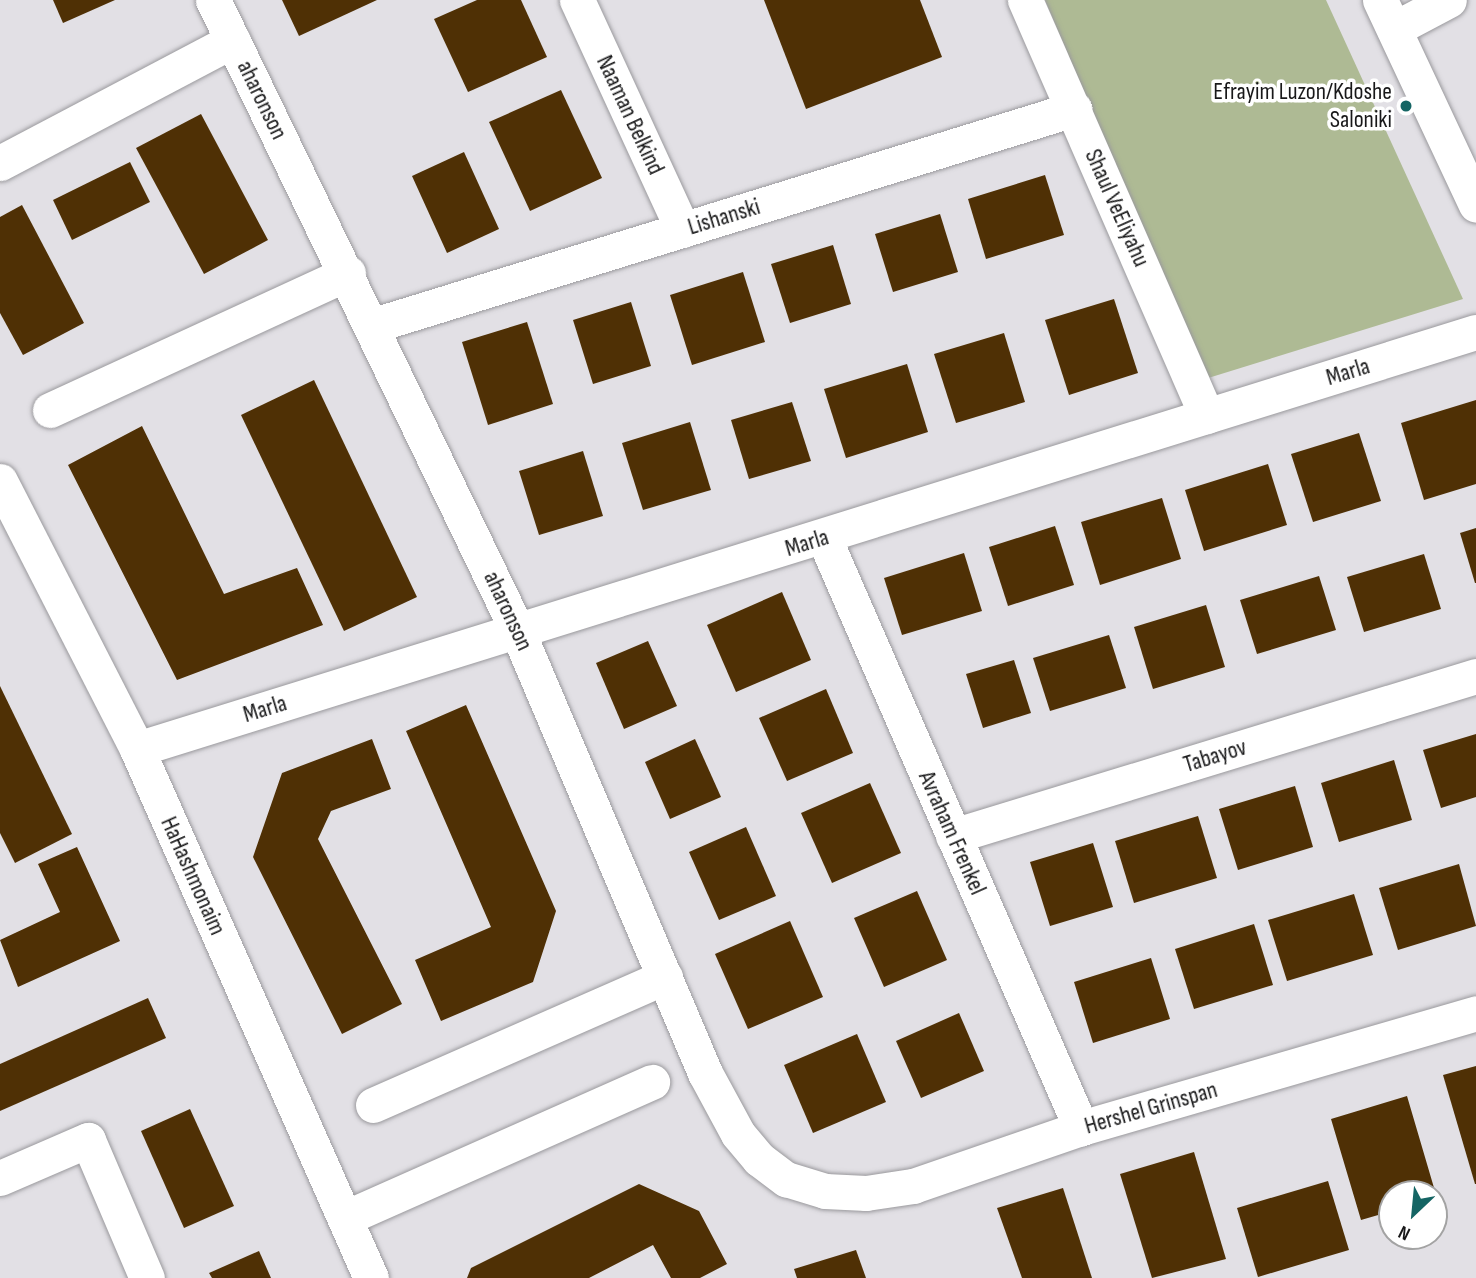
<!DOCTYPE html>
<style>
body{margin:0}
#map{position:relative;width:1476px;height:1278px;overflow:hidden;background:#e2e0e5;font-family:"Sofia Sans Condensed",sans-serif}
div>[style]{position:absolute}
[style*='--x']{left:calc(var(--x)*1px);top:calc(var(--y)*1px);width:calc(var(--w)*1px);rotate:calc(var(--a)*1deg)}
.green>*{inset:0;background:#aeba94}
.building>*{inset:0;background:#4f3005}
.roads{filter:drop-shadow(0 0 2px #9a999d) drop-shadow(0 0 2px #9a999d)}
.minor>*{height:35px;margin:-17.5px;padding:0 17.5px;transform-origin:17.5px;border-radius:17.5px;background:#fff}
.dots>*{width:19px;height:19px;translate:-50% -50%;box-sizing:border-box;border:4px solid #fff;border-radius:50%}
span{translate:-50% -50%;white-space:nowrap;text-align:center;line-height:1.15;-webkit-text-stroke:7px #fff;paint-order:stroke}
.poi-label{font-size:24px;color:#181819}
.right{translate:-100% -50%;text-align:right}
.street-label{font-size:24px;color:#181819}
.north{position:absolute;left:1378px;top:1180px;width:70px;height:70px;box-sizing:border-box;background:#fff;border:2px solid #a3a3a3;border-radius:50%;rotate:206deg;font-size:19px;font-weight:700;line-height:28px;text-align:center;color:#181819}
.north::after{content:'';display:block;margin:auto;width:24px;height:32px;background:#156564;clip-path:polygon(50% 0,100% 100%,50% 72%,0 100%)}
</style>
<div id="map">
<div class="green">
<div style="clip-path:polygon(1045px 0,1326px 0,1463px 299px,1205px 379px)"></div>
</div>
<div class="building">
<div style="clip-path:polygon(53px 0,115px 0,63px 23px)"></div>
<div style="clip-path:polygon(282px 0,377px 0,299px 36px)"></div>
<div style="clip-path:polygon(477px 0,521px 0,547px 57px,468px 92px,434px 19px)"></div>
<div style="clip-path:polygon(764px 0,920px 0,942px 57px,806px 109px)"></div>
<div style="clip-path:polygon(561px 90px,602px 178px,530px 211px,489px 122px)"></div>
<div style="clip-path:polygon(201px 114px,268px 240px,204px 274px,136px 148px)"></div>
<div style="clip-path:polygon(464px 152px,499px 229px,447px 253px,412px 176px)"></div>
<div style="clip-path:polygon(130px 162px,150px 202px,72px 240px,53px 200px)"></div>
<div style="clip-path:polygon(1045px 175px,1064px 235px,986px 259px,968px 199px)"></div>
<div style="clip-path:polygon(22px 205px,84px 323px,23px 355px,0 313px,0 217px)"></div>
<div style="clip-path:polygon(940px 214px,958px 272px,893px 292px,875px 234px)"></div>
<div style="clip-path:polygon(833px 245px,851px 304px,790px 323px,771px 264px)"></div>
<div style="clip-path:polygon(743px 272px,765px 342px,692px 365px,670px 295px)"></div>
<div style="clip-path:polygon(1114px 299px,1138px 373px,1069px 395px,1045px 320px)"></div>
<div style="clip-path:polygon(631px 302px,651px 366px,593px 384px,573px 320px)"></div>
<div style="clip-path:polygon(527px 322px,553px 404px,488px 425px,462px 342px)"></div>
<div style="clip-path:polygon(1004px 333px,1025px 402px,956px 423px,934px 354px)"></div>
<div style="clip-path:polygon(907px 364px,928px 432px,846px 458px,824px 389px)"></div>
<div style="clip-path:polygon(314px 380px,417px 597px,344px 631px,241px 415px)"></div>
<div style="clip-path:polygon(1476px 400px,1476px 484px,1424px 500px,1401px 423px)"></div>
<div style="clip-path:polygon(792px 402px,811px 461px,749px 479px,731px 420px)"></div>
<div style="clip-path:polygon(690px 422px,711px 490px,643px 510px,622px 443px)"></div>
<div style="clip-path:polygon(142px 426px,224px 594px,297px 568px,323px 625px,177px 680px,68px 465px)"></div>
<div style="clip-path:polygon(1359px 433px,1381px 501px,1313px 522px,1291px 454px)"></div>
<div style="clip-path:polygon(583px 451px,603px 516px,539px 535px,519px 471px)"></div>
<div style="clip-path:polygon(1268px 464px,1287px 525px,1204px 551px,1185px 490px)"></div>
<div style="clip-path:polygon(1162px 498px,1181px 559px,1100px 585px,1081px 522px)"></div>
<div style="clip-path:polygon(1055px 526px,1074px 585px,1008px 606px,989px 547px)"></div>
<div style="clip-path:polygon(1476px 528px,1476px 583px,1475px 583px,1460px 533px)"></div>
<div style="clip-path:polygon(964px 553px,982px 611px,902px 635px,884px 578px)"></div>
<div style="clip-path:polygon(1424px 554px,1441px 609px,1364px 632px,1347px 577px)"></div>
<div style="clip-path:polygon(1319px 576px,1336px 630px,1257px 654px,1240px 600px)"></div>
<div style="clip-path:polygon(782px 592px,811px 660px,736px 692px,707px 625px)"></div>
<div style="clip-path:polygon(1206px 605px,1225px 667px,1153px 689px,1134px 627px)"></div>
<div style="clip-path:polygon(1109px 635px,1126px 688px,1050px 711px,1033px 658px)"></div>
<div style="clip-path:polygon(648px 641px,677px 706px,624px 729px,596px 663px)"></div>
<div style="clip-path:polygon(1014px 660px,1031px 713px,983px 728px,966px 674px)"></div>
<div style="clip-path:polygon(0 686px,72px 834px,15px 863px,0 833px)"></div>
<div style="clip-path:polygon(826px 689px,853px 753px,787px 781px,759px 718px)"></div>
<div style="clip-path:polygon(466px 705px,556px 911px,533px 982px,441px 1021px,415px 960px,491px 927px,406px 731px)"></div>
<div style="clip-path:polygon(1476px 734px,1476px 797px,1441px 808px,1423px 750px)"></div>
<div style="clip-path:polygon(372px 739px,391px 789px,331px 811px,318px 839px,402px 1004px,342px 1034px,253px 857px,282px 773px)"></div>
<div style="clip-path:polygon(695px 739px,721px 797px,670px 819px,645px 762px)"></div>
<div style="clip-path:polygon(1394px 760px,1412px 820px,1339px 842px,1321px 783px)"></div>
<div style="clip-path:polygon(870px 783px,901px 853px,832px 883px,801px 813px)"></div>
<div style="clip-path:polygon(1295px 786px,1313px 847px,1238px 870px,1219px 809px)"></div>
<div style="clip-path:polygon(1198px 816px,1217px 878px,1134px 903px,1115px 841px)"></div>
<div style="clip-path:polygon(746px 827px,776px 896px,719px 920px,689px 852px)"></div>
<div style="clip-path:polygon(1093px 843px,1113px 907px,1050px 926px,1030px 862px)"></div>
<div style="clip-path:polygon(77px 847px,120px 941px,18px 987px,0 940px,60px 912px,38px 864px)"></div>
<div style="clip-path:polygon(1459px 864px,1476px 926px,1398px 950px,1379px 888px)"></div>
<div style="clip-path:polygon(917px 891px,947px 960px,884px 987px,854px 918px)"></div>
<div style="clip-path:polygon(1354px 894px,1373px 955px,1287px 981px,1268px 920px)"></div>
<div style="clip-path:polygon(790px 921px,823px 997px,748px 1029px,715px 954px)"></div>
<div style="clip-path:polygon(1254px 924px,1273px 985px,1194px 1009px,1175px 949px)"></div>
<div style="clip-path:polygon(1151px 958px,1170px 1019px,1093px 1043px,1074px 982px)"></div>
<div style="clip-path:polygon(148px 998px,166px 1038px,0 1111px,0 1064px)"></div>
<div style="clip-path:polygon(959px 1013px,984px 1071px,921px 1098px,896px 1041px)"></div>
<div style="clip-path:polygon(857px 1034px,886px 1102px,813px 1133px,784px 1065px)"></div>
<div style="clip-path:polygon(1476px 1066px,1476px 1184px,1475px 1184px,1443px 1075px)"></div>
<div style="clip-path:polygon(1407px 1096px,1437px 1198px,1392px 1194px,1392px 1211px,1361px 1220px,1331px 1119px)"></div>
<div style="clip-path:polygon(190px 1109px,234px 1206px,184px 1228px,141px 1131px)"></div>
<div style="clip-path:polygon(1194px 1152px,1226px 1259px,1152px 1278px,1120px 1174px)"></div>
<div style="clip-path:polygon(1328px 1181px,1349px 1250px,1258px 1277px,1237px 1208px)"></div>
<div style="clip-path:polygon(639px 1184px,699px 1211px,727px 1264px,700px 1278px,671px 1278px,653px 1245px,589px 1278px,467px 1278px,471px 1268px)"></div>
<div style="clip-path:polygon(1063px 1188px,1092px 1278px,1022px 1278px,997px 1208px)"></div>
<div style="clip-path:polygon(856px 1250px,866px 1278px,797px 1278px,794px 1269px)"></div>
<div style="clip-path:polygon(259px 1251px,271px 1278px,212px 1278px,209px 1273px)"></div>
</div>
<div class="roads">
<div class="minor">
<div style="--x:213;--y:0;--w:700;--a:64.24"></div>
<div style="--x:517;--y:630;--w:481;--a:67"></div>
<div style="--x:705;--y:1073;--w:69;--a:61.6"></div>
<div style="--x:738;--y:1134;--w:33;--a:50"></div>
<div style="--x:759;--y:1159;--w:34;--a:37"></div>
<div style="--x:786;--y:1179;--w:41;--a:17.1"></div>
<div style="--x:825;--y:1191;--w:41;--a:2.8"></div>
<div style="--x:866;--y:1193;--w:48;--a:-8.5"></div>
<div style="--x:913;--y:1186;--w:178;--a:-19"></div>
<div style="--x:1081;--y:1128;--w:411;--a:-16.2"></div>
<div style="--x:577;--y:0;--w:253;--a:65.3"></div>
<div style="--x:1025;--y:0;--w:454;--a:66.4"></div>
<div style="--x:1380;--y:0;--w:226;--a:64.9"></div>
<div style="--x:1394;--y:29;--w:62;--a:-27.8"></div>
<div style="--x:0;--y:163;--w:263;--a:-27.8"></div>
<div style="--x:374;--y:325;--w:733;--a:-17.15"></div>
<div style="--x:50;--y:410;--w:328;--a:-24.7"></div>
<div style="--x:0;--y:481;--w:301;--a:62.9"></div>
<div style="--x:137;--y:749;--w:578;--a:66.14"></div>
<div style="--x:824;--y:538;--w:644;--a:66.46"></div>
<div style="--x:137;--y:749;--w:1402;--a:-17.3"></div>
<div style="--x:953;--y:836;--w:547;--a:-17.01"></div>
<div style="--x:373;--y:1105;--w:319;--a:-23.7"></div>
<div style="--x:0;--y:1178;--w:96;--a:-23.4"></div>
<div style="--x:88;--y:1140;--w:150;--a:66.9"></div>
<div style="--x:345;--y:1218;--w:336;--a:-23.9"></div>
</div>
</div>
<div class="dots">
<div style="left:1406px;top:106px;background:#156564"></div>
</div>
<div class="poi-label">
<span class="right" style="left:1392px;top:106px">Efrayim Luzon/Kdoshe<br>Saloniki</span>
</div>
<div class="street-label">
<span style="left:262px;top:100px;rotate:64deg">aharonson</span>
<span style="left:630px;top:115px;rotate:65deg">Naaman Belkind</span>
<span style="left:1117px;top:208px;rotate:66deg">Shaul VeEliyahu</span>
<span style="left:724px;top:217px;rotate:-17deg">Lishanski</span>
<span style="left:1348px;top:372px;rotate:-17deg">Marla</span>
<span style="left:807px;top:543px;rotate:-17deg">Marla</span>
<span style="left:508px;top:611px;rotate:65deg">aharonson</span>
<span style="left:265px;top:709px;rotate:-17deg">Marla</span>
<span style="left:1215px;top:756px;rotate:-17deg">Tabayov</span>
<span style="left:952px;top:833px;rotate:66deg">Avraham Frenkel</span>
<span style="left:193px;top:876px;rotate:66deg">HaHashmonaim</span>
<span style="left:1151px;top:1108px;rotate:-16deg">Hershel Grinspan</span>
</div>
<div class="north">N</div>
</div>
